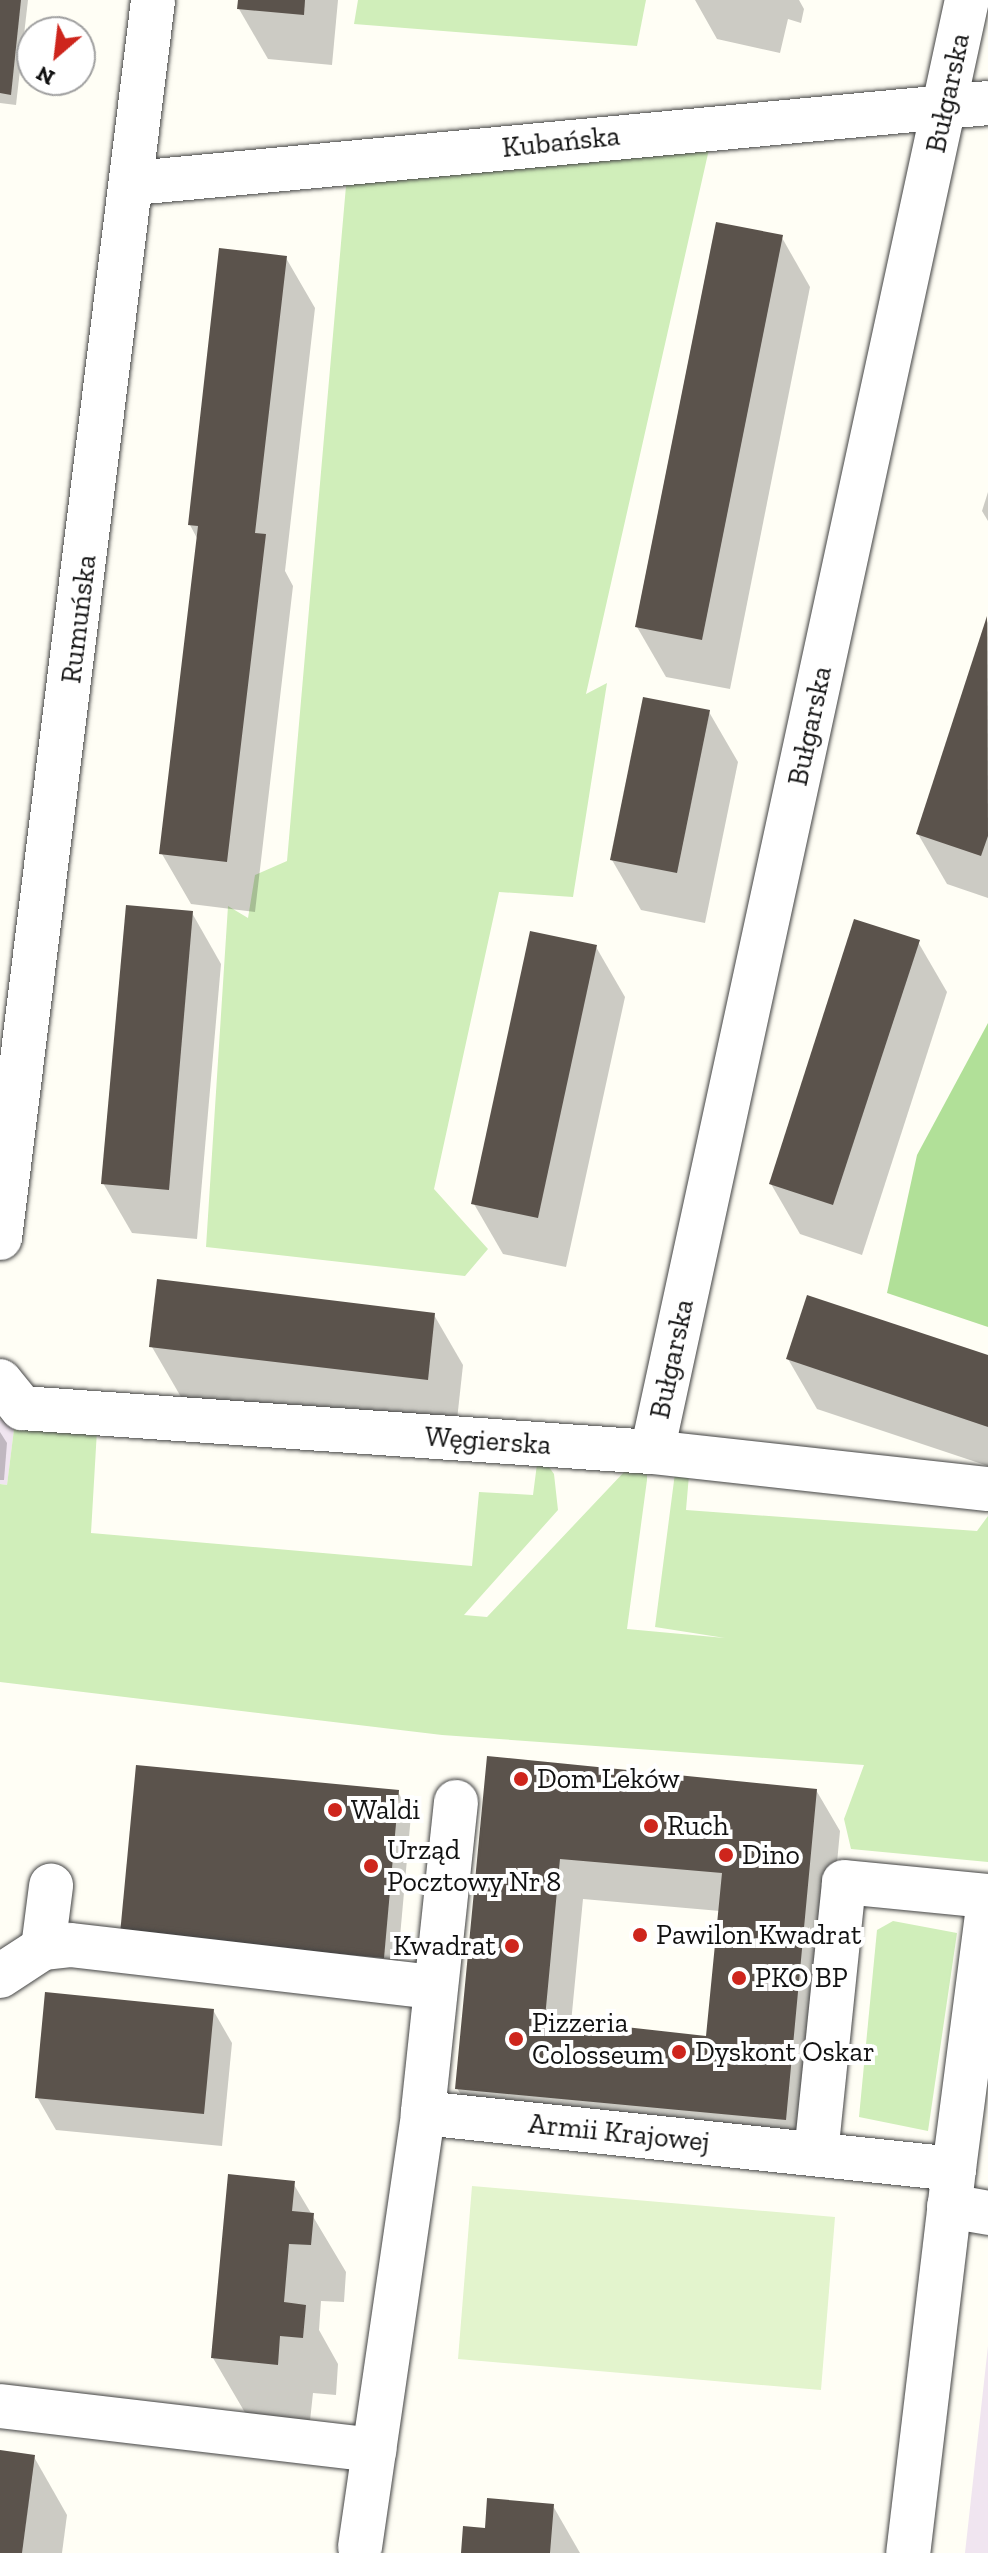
<!DOCTYPE html>
<meta charset="utf-8">
<style>
body{margin:0}
#map{position:relative;width:988px;height:2553px;overflow:hidden;background:#fffef5;font-family:"Zilla Slab",serif}
div>[style]{position:absolute}
[style*='--x']{left:calc(var(--x)*1px);top:calc(var(--y)*1px);width:calc(var(--w)*1px);rotate:calc(var(--a)*1deg)}
.industrial>*{inset:0;background:#f0e5f0}
.green>*{inset:0;background:#d0eeba}
.forest>*{inset:0;background:#b1e098}
.pitch>*{inset:0;background:#e3f4cd}
.shadow>*{inset:0;background:#0003}
.building>*{inset:0;background:#5b534c}
.roads{filter:drop-shadow(0 0 2px #444) drop-shadow(0 0 2px #444)}
.street>*{height:44px;margin:-22px;padding:0 22px;transform-origin:22px;border-radius:22px;background:#fff}
.dots>*{width:22px;height:22px;translate:-50% -50%;box-sizing:border-box;border:4px solid #fff;border-radius:50%}
span{translate:-50% -50%;white-space:nowrap;text-align:center;line-height:1.15;-webkit-text-stroke:8px #fff;paint-order:stroke}
.street-label{font-size:28px;color:#111}
.poi-label{font-size:28px;color:#111}
.left{translate:0 -50%;text-align:left}
.right{translate:-100% -50%;text-align:right}
.north{position:absolute;left:16px;top:16px;width:80px;height:80px;box-sizing:border-box;background:#fff;border:2px solid #a0a0a0;border-radius:50%;rotate:208deg;font-size:22px;font-weight:700;line-height:32px;text-align:center;color:#111}
.north::after{content:'';display:block;margin:auto;width:28px;height:36px;background:#ce251c;clip-path:polygon(50% 0,100% 100%,50% 72%,0 100%)}
</style>
<div id="map">
<div class="industrial">
<div style="clip-path:polygon(0 1420px,15px 1421px,7px 1485px,0 1484px)"></div>
<div style="clip-path:polygon(988px 2346px,988px 2553px,965px 2553px)"></div>
</div>
<div class="green">
<div style="clip-path:polygon(358px 0,646px 0,637px 46px,354px 24px)"></div>
<div style="clip-path:polygon(714px 127px,586px 694px,607px 683px,573px 897px,499px 892px,434px 1189px,488px 1249px,465px 1276px,206px 1247px,228px 906px,248px 918px,255px 875px,287px 861px,348px 163px)"></div>
<div style="clip-path:polygon(98px 1413px,91px 1533px,472px 1566px,479px 1492px,533px 1495px,537px 1464px,549px 1467px,554px 1474px,558px 1510px,464px 1615px,487px 1617px,625px 1471px,647px 1471px,647px 1480px,627px 1629px,725px 1638px,655px 1627px,675px 1473px,689px 1475px,686px 1510px,977px 1531px,988px 1516px,988px 1862px,851px 1849px,844px 1819px,864px 1765px,442px 1735px,0 1682px,0 1484px,7px 1485px,15px 1421px)"></div>
<div style="clip-path:polygon(893px 1921px,957px 1933px,928px 2131px,859px 2117px,877px 1930px)"></div>
</div>
<div class="forest">
<div style="clip-path:polygon(988px 1023px,988px 1327px,887px 1293px,917px 1155px)"></div>
</div>
<div class="pitch">
<div style="clip-path:polygon(472px 2186px,835px 2217px,821px 2390px,458px 2359px)"></div>
</div>
<div class="shadow">
<div style="clip-path:polygon(0 0,28px 0,16px 105px,0 103px)"></div>
<div style="clip-path:polygon(240px 0,338px 0,332px 65px,268px 59px,239px 9px)"></div>
<div style="clip-path:polygon(695px 0,799px 0,804px 9px,801px 23px,788px 19px,780px 53px,717px 39px)"></div>
<div style="clip-path:polygon(781px 236px,810px 287px,730px 689px,666px 677px,637px 627px)"></div>
<div style="clip-path:polygon(286px 258px,315px 308px,285px 571px,293px 586px,255px 912px,191px 904px,162px 854px,198px 540px,190px 525px)"></div>
<div style="clip-path:polygon(988px 492px,988px 521px,982px 511px)"></div>
<div style="clip-path:polygon(988px 620px,988px 898px,947px 884px,918px 834px)"></div>
<div style="clip-path:polygon(709px 712px,738px 762px,705px 923px,641px 910px,612px 860px)"></div>
<div style="clip-path:polygon(192px 913px,221px 964px,197px 1239px,132px 1233px,103px 1183px)"></div>
<div style="clip-path:polygon(918px 942px,947px 992px,862px 1255px,800px 1234px,771px 1184px)"></div>
<div style="clip-path:polygon(596px 947px,625px 997px,566px 1267px,503px 1254px,474px 1204px)"></div>
<div style="clip-path:polygon(434px 1315px,463px 1365px,456px 1429px,181px 1397px,152px 1347px)"></div>
<div style="clip-path:polygon(988px 1357px,988px 1466px,817px 1409px,788px 1359px)"></div>
<div style="clip-path:polygon(0 1432px,7px 1443px,4px 1480px,0 1480px)"></div>
<div style="clip-path:polygon(evenodd,488px 1759px,816px 1790px,840px 1831px,809px 2160px,481px 2129px,457px 2088px,488px 1759px,583px 1899px,720px 1911px,708px 2038px,571px 2023px,583px 1899px)"></div>
<div style="clip-path:polygon(398px 1792px,411px 1815px,396px 1981px,136px 1957px)"></div>
<div style="clip-path:polygon(213px 2010px,232px 2043px,222px 2146px,56px 2130px,37px 2097px)"></div>
<div style="clip-path:polygon(293px 2183px,346px 2272px,344px 2302px,321px 2301px,319px 2330px,338px 2364px,336px 2395px,313px 2393px,310px 2421px,247px 2416px,213px 2358px)"></div>
<div style="clip-path:polygon(0 2452px,34px 2457px,67px 2515px,62px 2553px,0 2553px)"></div>
<div style="clip-path:polygon(553px 2506px,580px 2553px,463px 2553px,487px 2530px)"></div>
</div>
<div class="building">
<div style="clip-path:polygon(0 0,21px 0,11px 95px,0 93px)"></div>
<div style="clip-path:polygon(238px 0,305px 0,304px 15px,237px 9px)"></div>
<div style="clip-path:polygon(716px 222px,783px 235px,702px 640px,635px 627px)"></div>
<div style="clip-path:polygon(219px 248px,287px 256px,255px 533px,266px 534px,227px 862px,159px 854px,198px 526px,188px 525px)"></div>
<div style="clip-path:polygon(987px 616px,988px 836px,981px 856px,916px 834px)"></div>
<div style="clip-path:polygon(643px 697px,710px 710px,677px 873px,610px 860px)"></div>
<div style="clip-path:polygon(126px 905px,193px 911px,169px 1190px,101px 1184px)"></div>
<div style="clip-path:polygon(854px 919px,920px 940px,833px 1205px,769px 1184px)"></div>
<div style="clip-path:polygon(530px 931px,597px 945px,538px 1218px,471px 1204px)"></div>
<div style="clip-path:polygon(157px 1279px,435px 1313px,428px 1380px,149px 1347px)"></div>
<div style="clip-path:polygon(807px 1295px,988px 1355px,988px 1427px,786px 1359px)"></div>
<div style="clip-path:polygon(evenodd,487px 1756px,817px 1789px,786px 2120px,455px 2089px,487px 1756px,560px 1859px,722px 1873px,706px 2036px,545px 2018px,560px 1859px)"></div>
<div style="clip-path:polygon(136px 1765px,399px 1790px,384px 1958px,120px 1934px)"></div>
<div style="clip-path:polygon(45px 1992px,214px 2009px,204px 2114px,35px 2098px)"></div>
<div style="clip-path:polygon(228px 2174px,295px 2181px,292px 2211px,314px 2213px,311px 2245px,289px 2244px,284px 2302px,306px 2305px,303px 2338px,280px 2336px,278px 2365px,211px 2358px)"></div>
<div style="clip-path:polygon(0 2450px,35px 2455px,22px 2553px,0 2553px)"></div>
<div style="clip-path:polygon(487px 2498px,554px 2504px,550px 2553px,461px 2553px,463px 2526px,485px 2528px)"></div>
</div>
<div class="roads">
<div class="street">
<div style="--x:134;--y:183;--w:858;--a:-5.35"></div>
<div style="--x:0;--y:1238;--w:1247;--a:-82.95"></div>
<div style="--x:0;--y:1381;--w:35;--a:51"></div>
<div style="--x:22;--y:1408;--w:632;--a:4"></div>
<div style="--x:652;--y:1452;--w:338;--a:6.3"></div>
<div style="--x:652;--y:1452;--w:1486;--a:-77.76"></div>
<div style="--x:456;--y:1802;--w:313;--a:96.1"></div>
<div style="--x:423;--y:2113;--w:534;--a:6.02"></div>
<div style="--x:954;--y:2169;--w:387;--a:96.8"></div>
<div style="--x:43;--y:1948;--w:63;--a:-82.6"></div>
<div style="--x:0;--y:1976;--w:51;--a:-33.1"></div>
<div style="--x:43;--y:1948;--w:27;--a:-6"></div>
<div style="--x:70;--y:1945;--w:366;--a:6.6"></div>
<div style="--x:816;--y:2154;--w:273;--a:-84.1"></div>
<div style="--x:844;--y:1882;--w:145;--a:5.6"></div>
<div style="--x:954;--y:2169;--w:264;--a:-82.6"></div>
<div style="--x:949;--y:2206;--w:40;--a:10"></div>
<div style="--x:0;--y:2406;--w:377;--a:6.7"></div>
<div style="--x:360;--y:2547;--w:439;--a:-81.7"></div>
</div>
</div>
<div class="dots">
<div style="left:521px;top:1779px;background:#ce251c"></div>
<div style="left:335px;top:1810px;background:#ce251c"></div>
<div style="left:651px;top:1826px;background:#ce251c"></div>
<div style="left:726px;top:1855px;background:#ce251c"></div>
<div style="left:371px;top:1866px;background:#ce251c"></div>
<div style="left:640px;top:1935px;background:#ce251c"></div>
<div style="left:512px;top:1946px;background:#ce251c"></div>
<div style="left:739px;top:1978px;background:#ce251c"></div>
<div style="left:516px;top:2039px;background:#ce251c"></div>
<div style="left:679px;top:2052px;background:#ce251c"></div>
</div>
<div class="street-label">
<span style="left:948px;top:93px;rotate:-78deg">Bułgarska</span>
<span style="left:561px;top:142px;rotate:-6deg">Kubańska</span>
<span style="left:79px;top:619px;rotate:-83deg">Rumuńska</span>
<span style="left:810px;top:726px;rotate:-78deg">Bułgarska</span>
<span style="left:672px;top:1359px;rotate:-78deg">Bułgarska</span>
<span style="left:488px;top:1441px;rotate:4deg">Węgierska</span>
<span style="left:619px;top:2133px;rotate:6deg">Armii Krajowej</span>
</div>
<div class="poi-label">
<span class="left" style="left:537px;top:1779px">Dom Leków</span>
<span class="left" style="left:351px;top:1810px">Waldi</span>
<span class="left" style="left:667px;top:1826px">Ruch</span>
<span class="left" style="left:387px;top:1866px">Urząd<br>Pocztowy Nr 8</span>
<span class="left" style="left:742px;top:1855px">Dino</span>
<span class="left" style="left:656px;top:1935px">Pawilon Kwadrat</span>
<span class="right" style="left:496px;top:1946px">Kwadrat</span>
<span class="left" style="left:755px;top:1978px">PKO BP</span>
<span class="left" style="left:532px;top:2039px">Pizzeria<br>Colosseum</span>
<span class="left" style="left:695px;top:2052px">Dyskont Oskar</span>
</div>
<div class="north">N</div>
</div>
